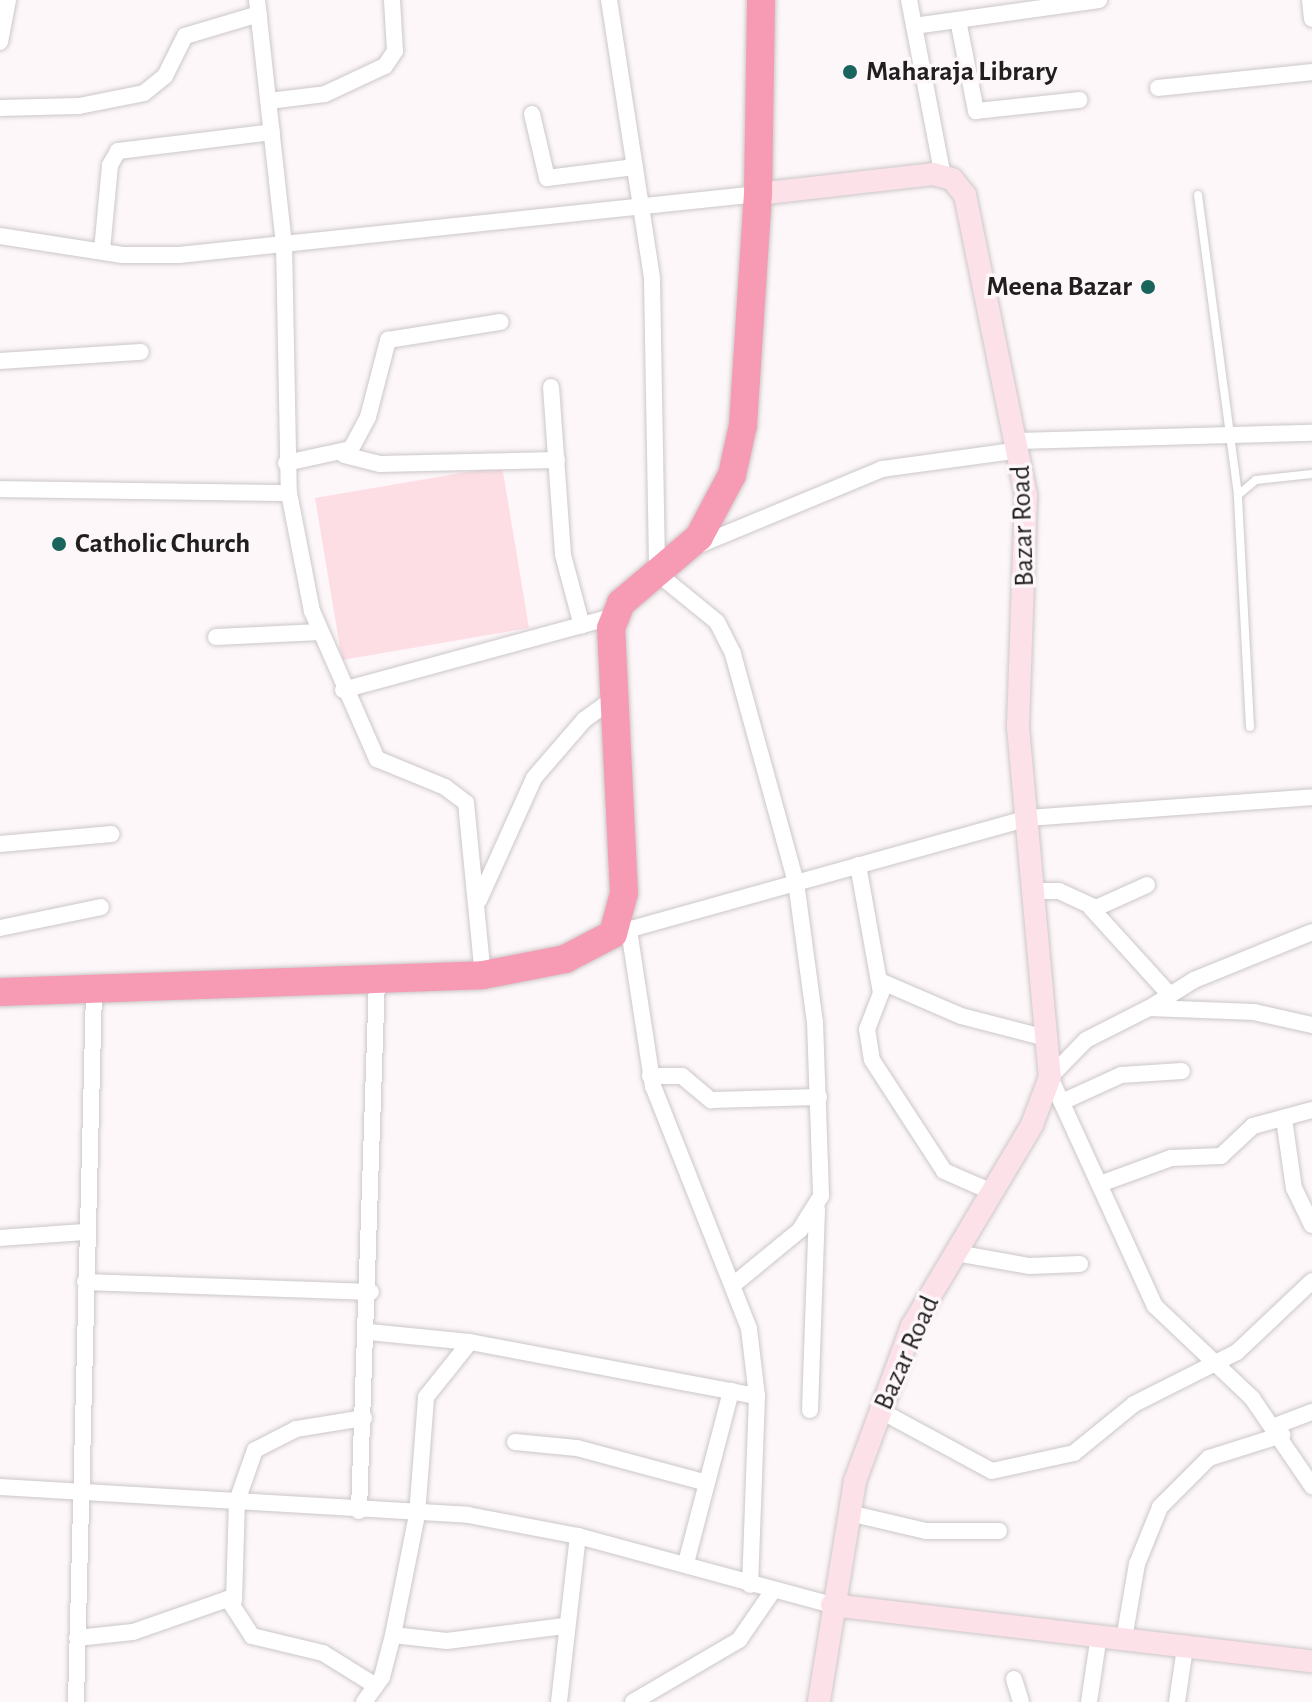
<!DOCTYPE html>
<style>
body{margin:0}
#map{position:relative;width:1312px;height:1702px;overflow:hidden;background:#fdf7f9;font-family:"Alegreya Sans",sans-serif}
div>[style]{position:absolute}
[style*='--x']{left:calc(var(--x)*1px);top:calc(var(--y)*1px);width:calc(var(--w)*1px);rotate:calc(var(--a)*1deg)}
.green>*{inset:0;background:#fddee5}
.roads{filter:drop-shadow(0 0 2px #ccc7c8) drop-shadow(0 0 2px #ccc7c8)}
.lane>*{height:8px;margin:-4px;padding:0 4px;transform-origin:4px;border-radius:4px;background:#fff}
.street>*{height:16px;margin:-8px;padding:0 8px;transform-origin:8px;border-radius:8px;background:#fff}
.secondary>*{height:22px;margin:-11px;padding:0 11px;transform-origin:11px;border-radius:11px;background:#fde1e9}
.highway>*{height:28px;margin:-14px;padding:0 14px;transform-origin:14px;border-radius:14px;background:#f79bb5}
.dots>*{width:22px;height:22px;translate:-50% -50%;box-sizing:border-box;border:4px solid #fdf7f9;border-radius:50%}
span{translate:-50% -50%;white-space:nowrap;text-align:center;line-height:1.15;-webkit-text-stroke:7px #fdf7f9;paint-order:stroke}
.poi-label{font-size:28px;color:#201e1f;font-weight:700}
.left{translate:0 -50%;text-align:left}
.right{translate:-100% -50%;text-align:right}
.street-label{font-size:28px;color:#201e1f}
</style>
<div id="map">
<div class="green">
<div style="clip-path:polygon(502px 466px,529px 628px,342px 660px,315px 498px)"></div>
</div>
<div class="roads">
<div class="lane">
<div style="--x:1198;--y:195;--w:302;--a:82.4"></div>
<div style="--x:1250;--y:727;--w:232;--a:-93"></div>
<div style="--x:1238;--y:495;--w:23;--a:-40"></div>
<div style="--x:1256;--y:480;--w:56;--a:-6.1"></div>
</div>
<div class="street">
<div style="--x:257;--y:0;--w:244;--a:83.7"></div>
<div style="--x:284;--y:243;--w:250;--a:88.9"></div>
<div style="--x:289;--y:493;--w:120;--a:79"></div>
<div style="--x:312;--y:611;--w:162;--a:66.3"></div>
<div style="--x:377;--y:759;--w:74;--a:22.4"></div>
<div style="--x:445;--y:787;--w:26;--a:37"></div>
<div style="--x:466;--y:803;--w:173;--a:84.4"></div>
<div style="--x:609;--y:0;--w:282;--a:81.2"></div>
<div style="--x:652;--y:279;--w:294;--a:89"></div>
<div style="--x:657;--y:573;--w:77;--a:39.2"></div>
<div style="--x:717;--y:622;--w:36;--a:63"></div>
<div style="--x:733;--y:654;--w:237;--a:74.6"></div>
<div style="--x:796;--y:882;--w:141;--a:82.3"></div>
<div style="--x:815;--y:1022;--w:174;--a:88"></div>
<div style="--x:821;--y:1196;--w:40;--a:122"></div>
<div style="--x:800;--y:1230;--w:87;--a:140.6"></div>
<div style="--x:909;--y:0;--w:180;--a:79.1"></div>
<div style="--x:1310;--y:0;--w:19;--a:84"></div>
<div style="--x:958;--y:20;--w:93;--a:78.8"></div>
<div style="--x:976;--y:111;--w:104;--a:-6.1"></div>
<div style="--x:914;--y:26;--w:187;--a:-8"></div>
<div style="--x:0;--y:42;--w:43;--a:-79.2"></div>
<div style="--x:1158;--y:88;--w:155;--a:-5.9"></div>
<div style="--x:269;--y:101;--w:56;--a:-7.1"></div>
<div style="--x:325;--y:94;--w:66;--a:-25"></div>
<div style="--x:385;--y:66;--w:18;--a:-56"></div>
<div style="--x:395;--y:51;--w:51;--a:-93.4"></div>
<div style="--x:0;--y:108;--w:79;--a:-1.5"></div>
<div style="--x:79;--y:106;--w:66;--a:-11.3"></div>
<div style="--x:144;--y:93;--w:27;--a:-39"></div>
<div style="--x:165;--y:76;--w:45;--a:-63.4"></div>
<div style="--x:185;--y:36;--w:77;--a:-16.6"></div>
<div style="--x:532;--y:114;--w:66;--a:76.8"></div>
<div style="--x:547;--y:178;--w:88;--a:-7.2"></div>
<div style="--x:0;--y:236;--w:124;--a:8.8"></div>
<div style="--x:123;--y:255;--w:56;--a:0"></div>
<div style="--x:179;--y:255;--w:582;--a:-6.01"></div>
<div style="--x:102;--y:250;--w:85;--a:-84.6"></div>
<div style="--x:110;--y:165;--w:16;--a:-60"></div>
<div style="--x:118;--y:151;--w:155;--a:-7"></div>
<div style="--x:0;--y:361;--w:141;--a:-3.7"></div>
<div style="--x:551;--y:387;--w:168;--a:85.9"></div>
<div style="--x:563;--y:555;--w:73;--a:75"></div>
<div style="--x:1018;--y:441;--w:294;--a:-1.6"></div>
<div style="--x:344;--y:455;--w:37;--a:14"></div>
<div style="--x:380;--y:464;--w:177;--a:-1.3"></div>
<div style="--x:286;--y:463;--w:66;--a:-12.2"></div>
<div style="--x:351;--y:449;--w:36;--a:-62"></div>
<div style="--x:368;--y:417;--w:80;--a:-75.4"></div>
<div style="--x:388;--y:340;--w:114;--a:-9.1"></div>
<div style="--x:0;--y:489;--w:289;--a:0.8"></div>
<div style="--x:694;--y:547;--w:204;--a:-22.5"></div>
<div style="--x:882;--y:469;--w:139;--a:-7.8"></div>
<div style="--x:216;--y:637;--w:104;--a:-2.8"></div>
<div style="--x:343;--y:690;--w:283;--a:-15.2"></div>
<div style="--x:0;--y:844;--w:112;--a:-5.1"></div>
<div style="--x:858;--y:865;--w:130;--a:79.8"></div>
<div style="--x:881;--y:993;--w:39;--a:111"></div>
<div style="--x:867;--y:1029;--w:31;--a:81"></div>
<div style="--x:872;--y:1060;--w:132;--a:57"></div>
<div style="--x:944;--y:1171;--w:52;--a:23.6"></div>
<div style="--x:1031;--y:891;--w:28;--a:0"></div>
<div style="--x:1059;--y:891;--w:41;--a:24.7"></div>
<div style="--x:1096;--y:908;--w:56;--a:-24.3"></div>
<div style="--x:479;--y:900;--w:134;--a:-65.7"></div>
<div style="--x:534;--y:778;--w:77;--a:-49.2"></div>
<div style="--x:584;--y:720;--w:37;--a:-36"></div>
<div style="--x:1091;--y:908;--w:118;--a:47.8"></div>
<div style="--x:0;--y:928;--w:103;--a:-11.7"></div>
<div style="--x:629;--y:930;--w:158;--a:81.3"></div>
<div style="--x:653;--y:1086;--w:261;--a:68.4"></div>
<div style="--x:749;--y:1329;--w:67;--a:83.2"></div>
<div style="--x:757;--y:1396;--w:189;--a:92.1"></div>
<div style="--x:613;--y:934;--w:432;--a:-15.6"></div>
<div style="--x:1029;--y:818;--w:284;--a:-4.2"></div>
<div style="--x:880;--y:981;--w:88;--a:23.4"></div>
<div style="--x:961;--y:1016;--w:84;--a:14.5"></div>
<div style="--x:1151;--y:1007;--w:51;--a:-32.1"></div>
<div style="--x:1194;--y:980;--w:127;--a:-22.1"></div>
<div style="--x:1312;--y:1025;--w:59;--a:-167.4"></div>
<div style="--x:1254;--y:1012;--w:105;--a:-177.8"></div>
<div style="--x:1149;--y:1008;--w:71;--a:153.1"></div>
<div style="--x:1086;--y:1040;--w:52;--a:134.2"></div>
<div style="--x:1050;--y:1077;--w:252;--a:65.4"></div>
<div style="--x:1155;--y:1306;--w:134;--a:43.5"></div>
<div style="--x:1252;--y:1398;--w:107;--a:55.7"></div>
<div style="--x:650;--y:1076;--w:32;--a:0"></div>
<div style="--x:682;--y:1076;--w:38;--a:40"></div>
<div style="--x:711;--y:1100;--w:108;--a:-1.6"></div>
<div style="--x:1062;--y:1102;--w:65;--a:-24.6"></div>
<div style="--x:1121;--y:1075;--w:61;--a:-3.8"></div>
<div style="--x:1284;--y:1119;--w:70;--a:81.8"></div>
<div style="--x:1294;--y:1188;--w:41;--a:64.1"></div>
<div style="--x:1100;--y:1184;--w:76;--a:-20.1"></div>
<div style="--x:1171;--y:1158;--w:50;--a:-2.3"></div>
<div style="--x:1221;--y:1156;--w:44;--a:-43.2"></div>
<div style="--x:1253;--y:1126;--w:61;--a:-15.2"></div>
<div style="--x:0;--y:1238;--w:84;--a:-4.1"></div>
<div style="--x:956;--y:1253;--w:75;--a:10"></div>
<div style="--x:1030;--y:1266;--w:50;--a:-2.3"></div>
<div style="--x:85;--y:1282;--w:286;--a:2"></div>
<div style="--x:369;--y:1332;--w:101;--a:5.7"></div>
<div style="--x:470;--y:1342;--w:292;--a:10.7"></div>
<div style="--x:810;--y:1410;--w:201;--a:-88"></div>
<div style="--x:881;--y:1411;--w:126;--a:28.4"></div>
<div style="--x:992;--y:1471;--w:84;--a:-12.4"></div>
<div style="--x:1074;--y:1453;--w:77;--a:-39.2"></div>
<div style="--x:1134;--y:1404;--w:115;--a:-26.8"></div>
<div style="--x:1237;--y:1352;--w:103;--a:-43.4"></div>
<div style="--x:1275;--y:1426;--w:40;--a:-21"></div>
<div style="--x:515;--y:1442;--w:62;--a:5.5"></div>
<div style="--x:577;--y:1448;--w:131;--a:15"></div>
<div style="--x:0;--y:1487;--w:469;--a:3.4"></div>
<div style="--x:468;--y:1515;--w:112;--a:10.8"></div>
<div style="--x:578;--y:1536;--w:263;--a:15.2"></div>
<div style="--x:359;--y:1511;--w:532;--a:-88.06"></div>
<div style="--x:849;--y:1513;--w:79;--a:13.2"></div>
<div style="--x:926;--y:1531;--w:73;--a:0"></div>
<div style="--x:686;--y:1563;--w:178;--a:-75.3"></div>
<div style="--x:234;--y:1601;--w:100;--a:-88.3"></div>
<div style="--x:237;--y:1501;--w:54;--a:-70.6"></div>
<div style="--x:255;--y:1450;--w:46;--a:-27.1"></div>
<div style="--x:296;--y:1429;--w:69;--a:-9.2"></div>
<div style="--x:393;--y:1635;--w:54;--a:6.3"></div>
<div style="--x:447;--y:1641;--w:118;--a:-7.3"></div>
<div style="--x:77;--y:1638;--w:56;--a:-6.1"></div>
<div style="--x:133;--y:1632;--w:101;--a:-19.2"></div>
<div style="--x:228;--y:1599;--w:44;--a:57"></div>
<div style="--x:252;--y:1636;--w:73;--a:13.5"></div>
<div style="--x:323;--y:1653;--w:62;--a:31.9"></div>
<div style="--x:1124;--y:1639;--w:76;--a:-80.2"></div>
<div style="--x:1137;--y:1564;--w:61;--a:-68"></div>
<div style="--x:1160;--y:1507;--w:69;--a:-45"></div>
<div style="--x:1209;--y:1458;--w:77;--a:-17.5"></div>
<div style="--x:1014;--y:1679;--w:24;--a:73"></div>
<div style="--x:76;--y:1702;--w:713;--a:-88.55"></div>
<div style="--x:364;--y:1702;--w:31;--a:-54"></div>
<div style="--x:382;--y:1677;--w:43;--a:-75.3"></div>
<div style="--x:393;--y:1635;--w:122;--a:-78.7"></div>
<div style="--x:417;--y:1515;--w:118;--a:-85.6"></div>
<div style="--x:426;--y:1397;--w:70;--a:-51.3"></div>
<div style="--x:559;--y:1702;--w:167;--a:-83.5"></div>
<div style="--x:633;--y:1702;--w:123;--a:-30.3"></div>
<div style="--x:739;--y:1640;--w:58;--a:-55.5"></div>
<div style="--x:1089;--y:1702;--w:68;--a:-81.5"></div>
<div style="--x:1177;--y:1702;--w:55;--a:-81.6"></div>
</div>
<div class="secondary">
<div style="--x:758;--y:194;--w:176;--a:-6.5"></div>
<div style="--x:933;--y:174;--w:20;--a:15"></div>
<div style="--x:952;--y:179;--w:21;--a:51"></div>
<div style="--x:965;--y:195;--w:307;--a:78.5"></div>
<div style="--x:1026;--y:496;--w:231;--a:92"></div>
<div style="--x:1018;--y:727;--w:351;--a:84.8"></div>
<div style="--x:1050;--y:1077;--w:51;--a:110.6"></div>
<div style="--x:1032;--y:1125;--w:234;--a:120.8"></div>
<div style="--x:912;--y:1326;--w:165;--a:110.2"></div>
<div style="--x:855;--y:1481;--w:224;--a:99.3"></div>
<div style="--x:832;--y:1605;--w:483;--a:6.7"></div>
</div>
<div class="highway">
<div style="--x:0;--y:992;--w:483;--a:-2"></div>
<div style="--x:483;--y:975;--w:84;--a:-11"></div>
<div style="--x:565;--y:959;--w:54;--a:-27.5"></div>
<div style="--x:613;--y:934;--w:42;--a:-75"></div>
<div style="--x:624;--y:893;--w:265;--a:-92.8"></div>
<div style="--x:611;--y:628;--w:27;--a:-68"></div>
<div style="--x:621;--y:603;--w:102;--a:-40.2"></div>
<div style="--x:699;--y:537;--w:70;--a:-62"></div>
<div style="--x:732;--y:475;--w:51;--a:-77.6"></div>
<div style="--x:743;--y:425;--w:231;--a:-86.3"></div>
<div style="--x:758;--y:194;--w:194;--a:-89.1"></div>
</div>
</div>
<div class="dots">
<div style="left:850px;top:72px;background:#19645d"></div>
<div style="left:1148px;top:287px;background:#19645d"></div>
<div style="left:59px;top:544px;background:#19645d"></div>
</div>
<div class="poi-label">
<span class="left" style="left:866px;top:72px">Maharaja Library</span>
<span class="right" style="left:1132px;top:287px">Meena Bazar</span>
<span class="left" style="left:75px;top:544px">Catholic Church</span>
</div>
<div class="street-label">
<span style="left:1023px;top:526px;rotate:-92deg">Bazar Road</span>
<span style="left:907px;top:1353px;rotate:-66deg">Bazar Road</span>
</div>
</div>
